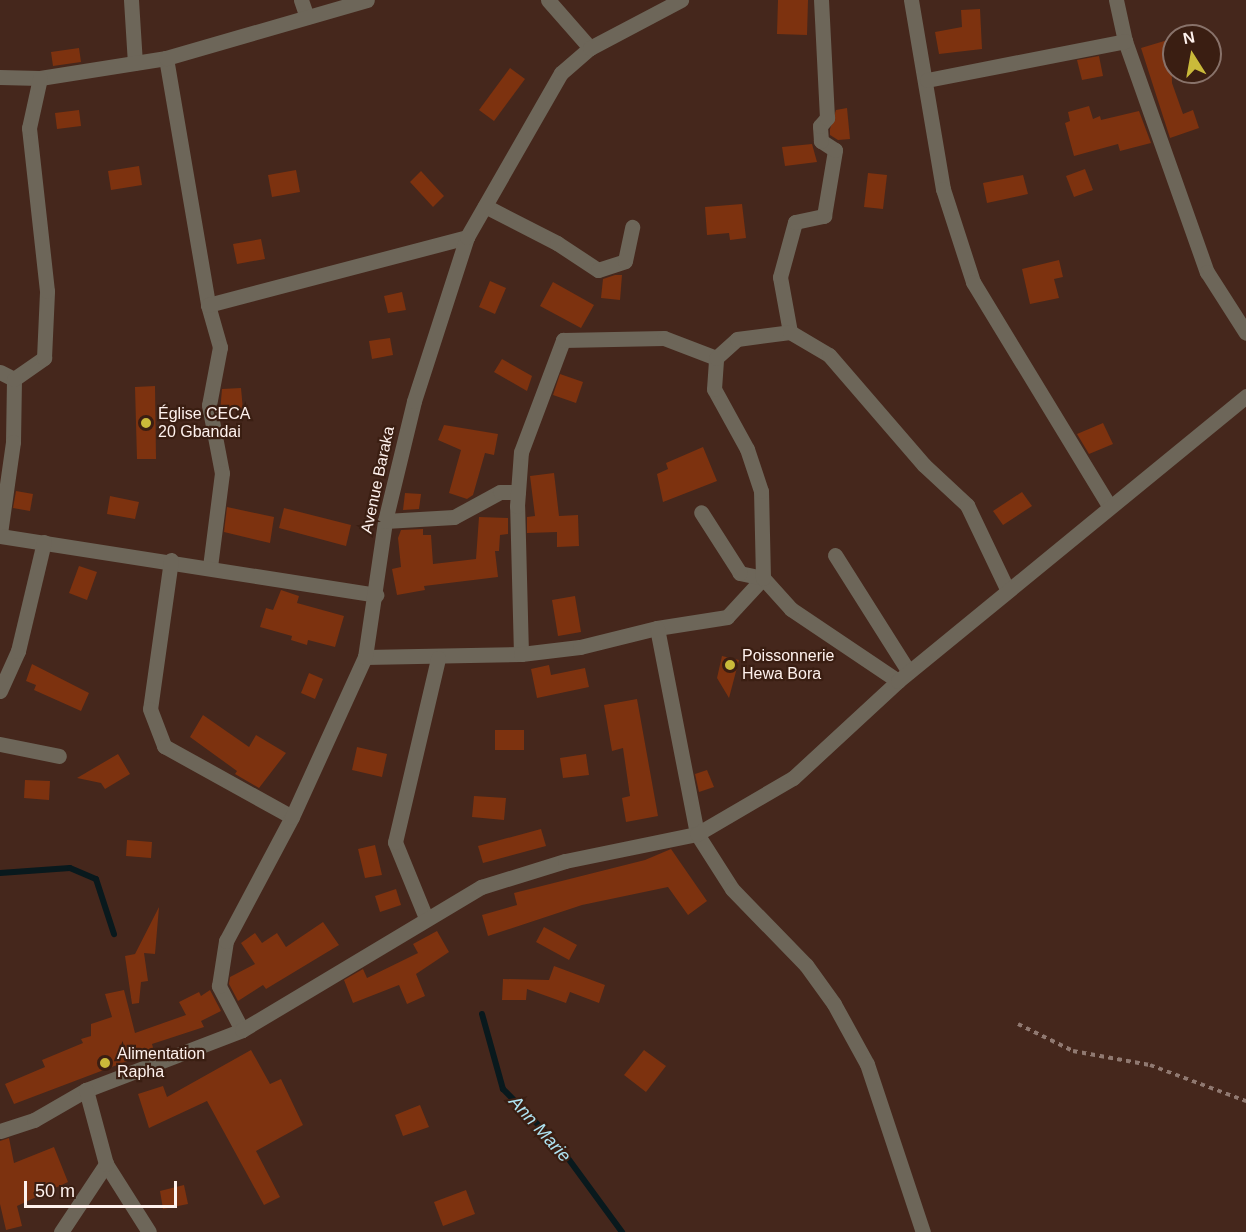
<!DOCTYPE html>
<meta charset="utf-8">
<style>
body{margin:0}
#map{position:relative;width:1246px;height:1232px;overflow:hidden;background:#45271c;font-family:Arial,sans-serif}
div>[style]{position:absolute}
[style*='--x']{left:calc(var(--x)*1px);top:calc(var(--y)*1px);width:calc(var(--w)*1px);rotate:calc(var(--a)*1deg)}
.stream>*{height:6px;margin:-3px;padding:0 3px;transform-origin:3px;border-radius:3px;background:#09191d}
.building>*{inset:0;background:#7d320f}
.path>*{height:4px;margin-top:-2px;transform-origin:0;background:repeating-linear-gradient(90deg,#907971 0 4.5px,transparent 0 9px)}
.minor>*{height:15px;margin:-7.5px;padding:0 7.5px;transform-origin:7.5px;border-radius:7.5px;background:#6d6659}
.dots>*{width:16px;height:16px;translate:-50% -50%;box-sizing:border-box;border:3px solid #3a1e12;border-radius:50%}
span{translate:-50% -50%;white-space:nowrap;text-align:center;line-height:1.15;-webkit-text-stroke:4.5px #3a1e12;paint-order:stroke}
.poi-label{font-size:16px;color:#fef1ed}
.left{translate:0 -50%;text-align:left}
.street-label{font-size:16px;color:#fef1ed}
.water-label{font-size:18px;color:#afe4f3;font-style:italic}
.north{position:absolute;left:1162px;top:24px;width:60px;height:60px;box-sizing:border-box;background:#3a1e12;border:2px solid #88726a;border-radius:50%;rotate:349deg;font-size:16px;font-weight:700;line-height:24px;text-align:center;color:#fef1ed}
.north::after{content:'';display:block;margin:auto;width:21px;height:27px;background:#caba3a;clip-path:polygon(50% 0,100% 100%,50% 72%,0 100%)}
.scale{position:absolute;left:24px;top:1181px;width:153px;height:27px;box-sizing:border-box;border:3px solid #fef1ed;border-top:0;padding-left:8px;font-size:18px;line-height:21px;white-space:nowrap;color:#fef1ed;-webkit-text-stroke:4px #3a1e12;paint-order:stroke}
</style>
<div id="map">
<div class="stream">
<div style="--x:0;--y:873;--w:70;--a:-4.1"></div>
<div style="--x:70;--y:868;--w:28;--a:23"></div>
<div style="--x:96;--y:879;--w:58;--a:71.9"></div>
<div style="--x:482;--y:1014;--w:78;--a:74.4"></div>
<div style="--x:503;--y:1089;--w:80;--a:45.5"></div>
<div style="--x:559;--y:1146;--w:107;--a:53.8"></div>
</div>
<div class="building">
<div style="clip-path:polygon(778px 0,808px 0,807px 35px,777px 34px)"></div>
<div style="clip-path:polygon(980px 9px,982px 49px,939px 54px,935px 32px,962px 27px,961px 10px)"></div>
<div style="clip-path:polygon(1171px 39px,1172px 83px,1183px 114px,1193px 110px,1199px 128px,1170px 138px,1141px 48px)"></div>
<div style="clip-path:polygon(79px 48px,81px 62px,53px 66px,51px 52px)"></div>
<div style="clip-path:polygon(1099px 56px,1103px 76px,1082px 80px,1077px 60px)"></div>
<div style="clip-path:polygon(510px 68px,525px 79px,494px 121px,479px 110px)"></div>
<div style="clip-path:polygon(1089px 106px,1093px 119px,1100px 116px,1101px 120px,1139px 111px,1151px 143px,1120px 151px,1118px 144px,1074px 156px,1065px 123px,1070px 121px,1068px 112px)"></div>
<div style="clip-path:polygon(847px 108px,850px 139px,838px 140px,830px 135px,830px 129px,836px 110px)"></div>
<div style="clip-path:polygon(79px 110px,81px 126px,57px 129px,55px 113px)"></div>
<div style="clip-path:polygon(812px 144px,817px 162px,785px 166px,782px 147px)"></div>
<div style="clip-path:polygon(139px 166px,142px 185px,111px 190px,108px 171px)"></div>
<div style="clip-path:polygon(1085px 169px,1093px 190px,1074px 197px,1066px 176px)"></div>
<div style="clip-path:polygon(296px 170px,300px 192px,272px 197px,268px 175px)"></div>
<div style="clip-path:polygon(421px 171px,444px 196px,433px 207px,410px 182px)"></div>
<div style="clip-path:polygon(868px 173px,887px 175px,883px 209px,864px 207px)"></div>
<div style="clip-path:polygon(1023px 175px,1028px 194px,987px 203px,983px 183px)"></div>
<div style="clip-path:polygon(742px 204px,746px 238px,730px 240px,729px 233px,707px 235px,705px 207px)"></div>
<div style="clip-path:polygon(261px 239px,265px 259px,237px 264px,233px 244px)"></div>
<div style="clip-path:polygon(1059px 260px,1063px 277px,1054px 279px,1059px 298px,1030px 304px,1022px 269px)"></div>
<div style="clip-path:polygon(615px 275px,622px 275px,620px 300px,601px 298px,603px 279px)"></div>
<div style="clip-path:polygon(490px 281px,506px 288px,495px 314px,479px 307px)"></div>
<div style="clip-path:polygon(553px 282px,594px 305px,581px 328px,540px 306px)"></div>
<div style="clip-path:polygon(402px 292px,406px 310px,388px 313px,384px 296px)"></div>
<div style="clip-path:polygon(390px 338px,393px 355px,372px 359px,369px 341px)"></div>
<div style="clip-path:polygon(502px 359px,532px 376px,527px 391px,494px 372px)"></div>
<div style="clip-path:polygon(560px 374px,583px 382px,576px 403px,553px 395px)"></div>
<div style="clip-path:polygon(155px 386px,156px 459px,137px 459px,135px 387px)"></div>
<div style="clip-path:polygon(241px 388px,243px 410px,220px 412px,222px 389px)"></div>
<div style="clip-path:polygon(1103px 423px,1113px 444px,1089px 454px,1077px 434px)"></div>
<div style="clip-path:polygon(444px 425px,498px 434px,494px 455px,485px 453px,473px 495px,467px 499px,449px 493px,461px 450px,438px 440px)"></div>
<div style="clip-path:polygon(703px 447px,717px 481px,663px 502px,657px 474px,668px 469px,666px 463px)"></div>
<div style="clip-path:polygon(554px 473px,559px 516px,578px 515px,579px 546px,557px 547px,557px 532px,527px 533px,527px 517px,535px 516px,530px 476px)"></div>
<div style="clip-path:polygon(16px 491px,33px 494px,30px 511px,13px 508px)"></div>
<div style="clip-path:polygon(1022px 492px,1032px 506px,1003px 525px,993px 511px)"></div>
<div style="clip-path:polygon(405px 493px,421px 494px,419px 509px,403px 510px)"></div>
<div style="clip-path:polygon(110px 496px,139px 502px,135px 519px,107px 514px)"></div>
<div style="clip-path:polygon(227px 507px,274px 517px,270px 543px,224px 532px)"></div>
<div style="clip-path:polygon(284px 508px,351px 525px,346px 546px,279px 528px)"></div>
<div style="clip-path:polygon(479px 517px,508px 518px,508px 534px,500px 535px,499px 551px,495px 551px,498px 577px,424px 586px,425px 590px,397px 595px,392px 569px,401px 567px,398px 538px,401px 530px,423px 529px,423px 535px,431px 535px,433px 564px,476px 559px)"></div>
<div style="clip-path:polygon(79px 566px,97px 572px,87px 600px,69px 593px)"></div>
<div style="clip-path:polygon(281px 590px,299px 596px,297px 603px,344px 616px,335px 647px,308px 640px,307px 645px,291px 640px,292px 636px,260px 627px,266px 608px,273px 610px)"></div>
<div style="clip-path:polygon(575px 596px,581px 632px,558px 636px,552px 600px)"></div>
<div style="clip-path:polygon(722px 656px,739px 660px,729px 698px,717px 678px)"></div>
<div style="clip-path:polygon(32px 664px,89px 693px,81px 711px,34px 690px,36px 685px,26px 681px)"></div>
<div style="clip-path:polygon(549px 665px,551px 675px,585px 668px,589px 687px,537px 698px,531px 669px)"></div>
<div style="clip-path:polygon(309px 673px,323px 679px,315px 699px,301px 693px)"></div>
<div style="clip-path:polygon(637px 699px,658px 816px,626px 822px,622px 798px,630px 796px,623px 748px,612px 751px,604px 705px)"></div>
<div style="clip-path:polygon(203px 715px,249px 747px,256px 735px,286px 753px,259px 788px,235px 774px,237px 771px,190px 737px)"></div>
<div style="clip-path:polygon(495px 730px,524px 730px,524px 750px,495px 750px)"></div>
<div style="clip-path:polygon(357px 747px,387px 754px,382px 777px,352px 770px)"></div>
<div style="clip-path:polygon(118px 754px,130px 774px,105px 789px,101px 783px,77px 778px)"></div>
<div style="clip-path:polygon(586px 754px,589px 775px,563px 778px,560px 758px)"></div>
<div style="clip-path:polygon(707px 770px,714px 787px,699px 792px,695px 774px)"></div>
<div style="clip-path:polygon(25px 780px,50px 781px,49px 800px,24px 798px)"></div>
<div style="clip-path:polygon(474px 796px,506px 798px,504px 820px,472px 817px)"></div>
<div style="clip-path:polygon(541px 829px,546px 846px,483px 863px,478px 846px)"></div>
<div style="clip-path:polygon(127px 840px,152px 842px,151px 858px,126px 856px)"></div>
<div style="clip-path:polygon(375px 845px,382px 875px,365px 878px,358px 849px)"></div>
<div style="clip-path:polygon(671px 849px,707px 901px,688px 915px,668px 887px,582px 905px,488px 936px,482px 915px,517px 905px,514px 893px,645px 860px)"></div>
<div style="clip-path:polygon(396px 889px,401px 905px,380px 912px,375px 896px)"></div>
<div style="clip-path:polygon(159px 907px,155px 954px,144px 953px,148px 981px,141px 982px,139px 1003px,132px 1004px,125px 956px,135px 954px)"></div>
<div style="clip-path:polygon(323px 922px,339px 945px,266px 989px,263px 985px,238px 1001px,229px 984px,230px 977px,255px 964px,241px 943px,255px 933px,262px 943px,277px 933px,286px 947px)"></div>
<div style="clip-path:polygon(544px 927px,577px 945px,569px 960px,536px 942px)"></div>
<div style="clip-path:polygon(437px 931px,449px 952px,416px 974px,425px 996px,407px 1004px,399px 985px,353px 1003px,344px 980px,363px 969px,367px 978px,418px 953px,413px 944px)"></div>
<div style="clip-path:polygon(554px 966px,605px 985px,599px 1003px,570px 992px,566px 1003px,527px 989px,526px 1000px,502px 1000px,503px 979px,549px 980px)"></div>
<div style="clip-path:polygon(124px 990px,135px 1033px,186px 1015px,179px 1002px,199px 992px,201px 996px,210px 990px,221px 1011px,201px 1021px,204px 1027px,152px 1044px,154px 1051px,14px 1104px,5px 1084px,45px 1067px,42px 1060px,83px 1043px,81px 1039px,91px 1036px,91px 1024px,112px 1017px,105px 994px)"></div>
<div style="clip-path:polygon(251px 1050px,270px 1084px,281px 1079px,303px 1125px,256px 1151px,280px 1197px,264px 1205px,207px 1101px,149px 1128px,138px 1094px,163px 1086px,167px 1097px)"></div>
<div style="clip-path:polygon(644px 1050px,666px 1066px,646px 1092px,624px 1075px)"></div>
<div style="clip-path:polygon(420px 1105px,429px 1127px,403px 1136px,395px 1115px)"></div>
<div style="clip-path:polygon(9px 1138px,14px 1163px,54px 1147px,68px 1182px,17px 1206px,22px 1226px,6px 1230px,0 1204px,0 1141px)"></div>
<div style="clip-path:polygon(184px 1185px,188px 1204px,163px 1209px,160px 1191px)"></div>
<div style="clip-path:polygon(466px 1190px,475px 1214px,443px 1226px,434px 1202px)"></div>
</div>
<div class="path">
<div style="--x:1018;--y:1024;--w:61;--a:26.1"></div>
<div style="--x:1073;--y:1051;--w:78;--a:10.3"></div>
<div style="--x:1150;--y:1065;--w:103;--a:20.6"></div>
</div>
<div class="minor">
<div style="--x:131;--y:0;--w:63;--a:86.4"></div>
<div style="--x:301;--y:0;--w:18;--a:71"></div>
<div style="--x:548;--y:0;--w:64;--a:48.8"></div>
<div style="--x:911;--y:0;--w:192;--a:80.4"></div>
<div style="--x:943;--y:189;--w:98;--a:72.1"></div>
<div style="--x:973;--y:282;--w:263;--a:58.7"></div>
<div style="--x:1116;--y:0;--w:42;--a:77.6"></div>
<div style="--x:1125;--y:41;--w:245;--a:70.5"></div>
<div style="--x:1207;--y:272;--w:72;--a:57.4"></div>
<div style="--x:166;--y:58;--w:251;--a:80.3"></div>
<div style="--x:208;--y:305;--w:44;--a:74.1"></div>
<div style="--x:220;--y:347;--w:59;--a:100.7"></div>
<div style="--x:209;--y:405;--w:69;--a:79.2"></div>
<div style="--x:222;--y:473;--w:95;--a:97.3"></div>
<div style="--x:0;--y:77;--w:40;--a:1.4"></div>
<div style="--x:40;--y:78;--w:128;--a:-9"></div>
<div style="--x:166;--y:58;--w:209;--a:-16.1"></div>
<div style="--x:927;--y:80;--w:202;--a:-11.1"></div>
<div style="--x:485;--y:206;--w:81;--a:27.2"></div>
<div style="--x:557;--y:243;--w:49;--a:33.4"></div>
<div style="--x:598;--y:270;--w:28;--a:-18"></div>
<div style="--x:625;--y:261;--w:35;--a:-78"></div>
<div style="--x:208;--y:305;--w:268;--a:-14.7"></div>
<div style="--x:790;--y:332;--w:56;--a:-100.3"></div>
<div style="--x:780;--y:277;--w:57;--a:-74.7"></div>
<div style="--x:795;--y:222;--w:30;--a:-12"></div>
<div style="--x:824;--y:216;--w:67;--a:-80.5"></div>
<div style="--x:835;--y:150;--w:17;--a:-147"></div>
<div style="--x:821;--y:141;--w:15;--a:-94"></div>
<div style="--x:820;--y:126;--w:11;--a:-49"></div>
<div style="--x:827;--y:118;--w:118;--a:-92.9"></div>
<div style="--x:0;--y:372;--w:16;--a:27"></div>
<div style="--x:14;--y:379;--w:63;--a:90.9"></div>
<div style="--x:13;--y:442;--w:92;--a:98.1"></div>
<div style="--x:14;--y:379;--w:37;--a:-35"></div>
<div style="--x:44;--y:358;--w:67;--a:-87.4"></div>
<div style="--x:47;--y:291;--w:164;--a:-96.3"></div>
<div style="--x:29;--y:128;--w:51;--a:-77.6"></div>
<div style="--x:385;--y:521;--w:69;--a:-3.3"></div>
<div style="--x:454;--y:517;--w:52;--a:-28.5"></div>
<div style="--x:500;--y:492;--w:18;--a:0"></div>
<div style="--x:0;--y:536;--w:381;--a:8.9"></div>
<div style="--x:835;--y:555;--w:138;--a:57.7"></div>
<div style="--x:171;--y:560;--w:150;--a:98"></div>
<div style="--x:150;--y:709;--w:40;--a:69"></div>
<div style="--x:164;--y:746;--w:146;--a:29"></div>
<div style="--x:657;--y:628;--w:71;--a:-8.9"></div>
<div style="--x:727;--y:617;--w:53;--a:-47.3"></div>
<div style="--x:763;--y:578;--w:24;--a:-168"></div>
<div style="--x:740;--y:573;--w:72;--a:-122.6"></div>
<div style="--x:521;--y:654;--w:148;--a:-91.5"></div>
<div style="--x:517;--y:506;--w:54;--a:-85.8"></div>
<div style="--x:521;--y:452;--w:120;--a:-69.4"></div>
<div style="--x:563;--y:340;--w:101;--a:-1.1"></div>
<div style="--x:664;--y:338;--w:56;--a:21"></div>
<div style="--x:365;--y:657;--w:156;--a:-1.1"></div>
<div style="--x:521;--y:654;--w:59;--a:-6.8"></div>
<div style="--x:580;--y:647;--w:79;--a:-13.9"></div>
<div style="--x:657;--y:628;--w:210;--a:79"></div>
<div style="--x:697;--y:834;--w:65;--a:57.5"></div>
<div style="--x:732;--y:889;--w:106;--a:45.8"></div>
<div style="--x:806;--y:965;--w:48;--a:54.3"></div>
<div style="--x:834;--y:1004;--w:68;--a:61.2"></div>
<div style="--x:867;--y:1064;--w:177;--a:71.6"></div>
<div style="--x:898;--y:681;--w:129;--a:-146.1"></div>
<div style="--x:791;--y:609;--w:42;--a:-132.1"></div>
<div style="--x:763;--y:578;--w:87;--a:-91.3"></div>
<div style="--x:761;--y:491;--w:44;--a:-108.4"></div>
<div style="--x:747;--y:449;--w:68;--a:-118.8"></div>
<div style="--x:714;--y:389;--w:31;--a:-86"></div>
<div style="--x:716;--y:358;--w:28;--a:-42"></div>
<div style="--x:737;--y:339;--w:53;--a:-7.5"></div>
<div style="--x:790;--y:332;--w:45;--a:30.5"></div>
<div style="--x:829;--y:355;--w:145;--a:49.2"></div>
<div style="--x:924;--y:465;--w:59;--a:42.9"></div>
<div style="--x:967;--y:505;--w:95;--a:64.5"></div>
<div style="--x:0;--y:691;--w:44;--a:-65.8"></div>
<div style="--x:18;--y:651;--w:112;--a:-76.6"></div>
<div style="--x:0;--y:744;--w:60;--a:11.5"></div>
<div style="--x:426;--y:918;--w:82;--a:-112.2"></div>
<div style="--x:395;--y:842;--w:189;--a:-76.8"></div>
<div style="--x:242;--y:1030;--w:50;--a:-117.6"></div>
<div style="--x:219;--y:986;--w:46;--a:-81.2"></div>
<div style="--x:226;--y:941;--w:140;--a:-62"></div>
<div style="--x:292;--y:817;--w:176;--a:-65.5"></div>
<div style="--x:365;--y:657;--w:137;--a:-81.6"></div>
<div style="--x:385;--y:521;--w:123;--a:-76.4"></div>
<div style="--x:414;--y:401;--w:172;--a:-72.1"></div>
<div style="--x:467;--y:237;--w:189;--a:-60.2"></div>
<div style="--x:561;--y:73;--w:38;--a:-41"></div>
<div style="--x:590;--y:48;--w:103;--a:-27.8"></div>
<div style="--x:0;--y:1131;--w:36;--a:-18"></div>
<div style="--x:34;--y:1120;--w:60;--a:-30"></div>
<div style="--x:86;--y:1090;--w:167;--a:-21"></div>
<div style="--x:242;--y:1030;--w:279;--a:-30.9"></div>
<div style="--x:481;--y:887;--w:88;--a:-17.2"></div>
<div style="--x:565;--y:861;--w:135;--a:-11.6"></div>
<div style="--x:697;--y:834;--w:111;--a:-30.3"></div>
<div style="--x:793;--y:778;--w:143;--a:-42.7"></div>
<div style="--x:898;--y:681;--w:450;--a:-39.3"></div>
<div style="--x:106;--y:1164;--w:80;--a:57.7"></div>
<div style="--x:61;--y:1232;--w:82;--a:-56.5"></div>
<div style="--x:106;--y:1164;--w:77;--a:-105.1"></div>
</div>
<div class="dots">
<div style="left:146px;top:423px;background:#caba3a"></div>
<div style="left:730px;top:665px;background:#caba3a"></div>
<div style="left:105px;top:1063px;background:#caba3a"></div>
</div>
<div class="poi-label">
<span class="left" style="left:158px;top:423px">Église CECA<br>20 Gbandai</span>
<span class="left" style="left:742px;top:665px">Poissonnerie<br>Hewa Bora</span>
<span class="left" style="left:117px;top:1063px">Alimentation<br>Rapha</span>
</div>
<div class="street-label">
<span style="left:378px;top:480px;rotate:-78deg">Avenue Baraka</span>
</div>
<div class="water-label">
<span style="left:540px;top:1129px;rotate:48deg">Ann Marie</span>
</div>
<div class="north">N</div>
<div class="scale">50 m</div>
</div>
